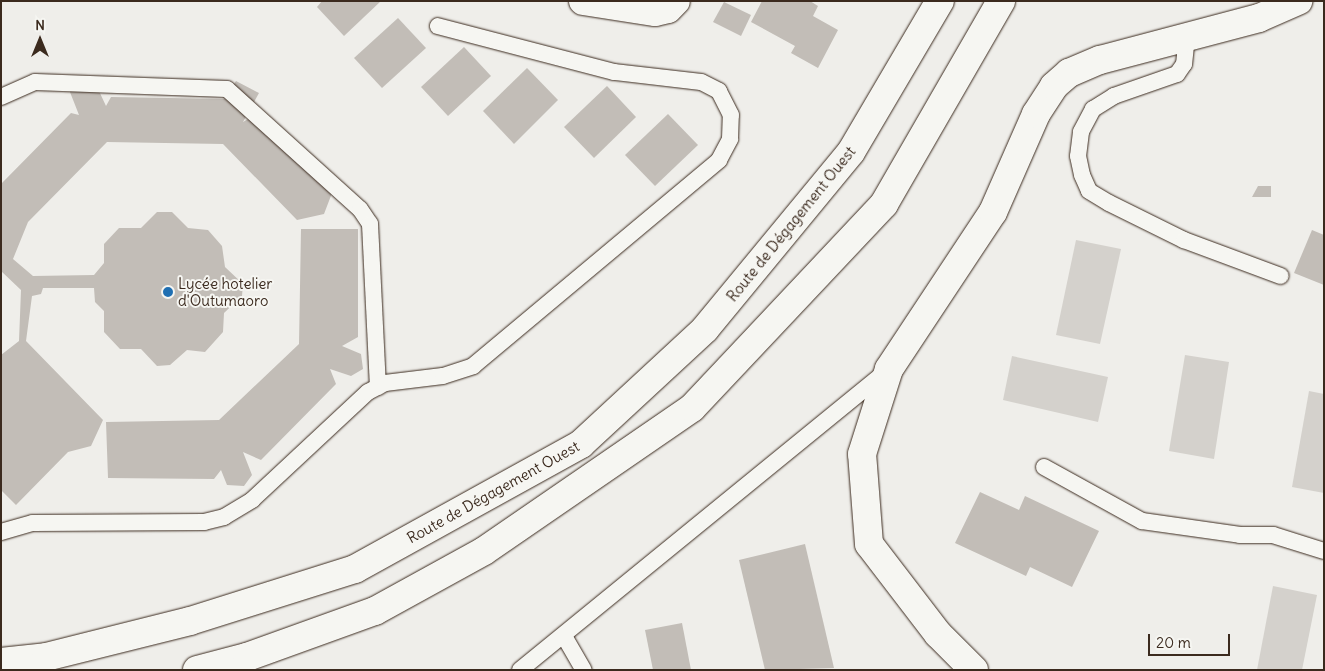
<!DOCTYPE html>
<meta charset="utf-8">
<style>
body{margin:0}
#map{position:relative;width:1325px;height:671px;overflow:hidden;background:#efeeea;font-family:Delius,sans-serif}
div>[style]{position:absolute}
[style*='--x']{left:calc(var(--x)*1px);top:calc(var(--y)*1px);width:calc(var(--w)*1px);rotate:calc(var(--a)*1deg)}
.green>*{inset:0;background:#d4d1cc}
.building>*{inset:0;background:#c2bdb7}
.roads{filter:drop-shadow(0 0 1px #3b2a1e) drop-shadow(0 0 1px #3b2a1e)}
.service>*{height:16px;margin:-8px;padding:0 8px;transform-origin:8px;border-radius:8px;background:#f6f6f2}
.minor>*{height:28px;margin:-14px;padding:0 14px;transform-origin:14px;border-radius:14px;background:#f6f6f2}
.secondary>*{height:28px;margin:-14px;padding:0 14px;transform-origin:14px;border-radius:14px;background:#f6f6f2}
.trunk>*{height:28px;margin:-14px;padding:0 14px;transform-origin:14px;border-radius:14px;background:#f6f6f2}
.dots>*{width:14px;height:14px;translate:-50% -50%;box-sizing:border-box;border:2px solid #f6f6f2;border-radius:50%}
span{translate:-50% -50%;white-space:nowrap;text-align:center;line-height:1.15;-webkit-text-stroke:4px #f6f6f2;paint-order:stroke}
.street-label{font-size:15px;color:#3b2a1e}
.poi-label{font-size:15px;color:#3b2a1e}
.left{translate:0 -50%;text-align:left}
.frame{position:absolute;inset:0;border:2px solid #3b2a1e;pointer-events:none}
.north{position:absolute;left:15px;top:15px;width:50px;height:50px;-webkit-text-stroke:4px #f6f6f2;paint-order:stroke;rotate:0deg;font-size:14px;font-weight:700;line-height:20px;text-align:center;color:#3b2a1e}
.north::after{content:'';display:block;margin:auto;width:18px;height:22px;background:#3b2a1e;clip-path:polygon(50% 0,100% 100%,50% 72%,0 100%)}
.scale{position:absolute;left:1148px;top:634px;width:82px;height:22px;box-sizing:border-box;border:2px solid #3b2a1e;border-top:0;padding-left:6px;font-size:15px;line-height:18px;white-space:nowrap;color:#3b2a1e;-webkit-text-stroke:4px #f6f6f2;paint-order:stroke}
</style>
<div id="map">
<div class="green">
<div style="clip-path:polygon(1076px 240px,1121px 249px,1100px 344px,1056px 335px)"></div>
<div style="clip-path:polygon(1185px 355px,1229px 362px,1214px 459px,1169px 451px)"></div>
<div style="clip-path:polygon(1012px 356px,1108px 377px,1098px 422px,1003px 400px)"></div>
<div style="clip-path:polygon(1309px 391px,1324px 394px,1324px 493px,1292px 487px)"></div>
<div style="clip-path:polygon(1273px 586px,1317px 595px,1302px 670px,1257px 670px)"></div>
</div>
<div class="building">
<div style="clip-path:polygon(322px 1px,381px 1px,344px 36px,317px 7px)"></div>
<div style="clip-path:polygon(762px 1px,810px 1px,818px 6px,813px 16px,838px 30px,818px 68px,791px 53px,795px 46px,751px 22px)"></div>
<div style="clip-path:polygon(724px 2px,751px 15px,741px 36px,713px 22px)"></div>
<div style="clip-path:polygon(398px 18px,426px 48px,382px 88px,354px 58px)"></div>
<div style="clip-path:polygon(464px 47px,491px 76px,448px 116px,421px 87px)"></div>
<div style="clip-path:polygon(527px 68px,558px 100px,514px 144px,483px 111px)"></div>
<div style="clip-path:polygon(92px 76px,106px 106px,111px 97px,224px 99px,236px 81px,259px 93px,243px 122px,255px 115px,332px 193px,324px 214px,297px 220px,223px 144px,107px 142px,28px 222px,13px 259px,33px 276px,94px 275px,104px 263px,104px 244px,119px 228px,141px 228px,157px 212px,172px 212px,188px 228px,208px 230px,222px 246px,225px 267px,243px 284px,242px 296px,224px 313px,223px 332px,205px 352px,187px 350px,170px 365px,157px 366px,141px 349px,120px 349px,104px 332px,104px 311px,95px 302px,94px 288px,43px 288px,41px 294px,32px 296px,26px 341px,103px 420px,91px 446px,68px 452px,16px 505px,1px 490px,1px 355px,19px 341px,21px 290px,1px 271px,1px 184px,71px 113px,79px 115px,68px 87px)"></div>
<div style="clip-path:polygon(607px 86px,636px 117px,594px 158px,564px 127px)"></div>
<div style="clip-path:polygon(668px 114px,698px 145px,655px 186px,625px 155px)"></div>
<div style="clip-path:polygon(1258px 186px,1271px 186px,1271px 197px,1252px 197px)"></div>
<div style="clip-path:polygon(301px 229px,358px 229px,358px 337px,342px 346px,361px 354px,363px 369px,351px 376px,330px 369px,336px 384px,261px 460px,243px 452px,252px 475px,244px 486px,227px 485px,221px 470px,214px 479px,108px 478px,106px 422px,219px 420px,299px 344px)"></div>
<div style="clip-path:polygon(1312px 230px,1324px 235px,1324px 285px,1294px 273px)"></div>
<div style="clip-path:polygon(980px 492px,1019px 510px,1025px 496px,1099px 531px,1072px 587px,1030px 567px,1026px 576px,955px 543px)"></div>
<div style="clip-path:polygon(805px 544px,834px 668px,765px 670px,739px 560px)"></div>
<div style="clip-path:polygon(682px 623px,691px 670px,653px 670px,645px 630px)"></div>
</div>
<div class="roads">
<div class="service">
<div style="--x:1187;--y:36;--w:28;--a:96"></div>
<div style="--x:1184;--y:64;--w:12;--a:125"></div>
<div style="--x:1177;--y:74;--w:67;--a:160.8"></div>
<div style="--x:1114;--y:96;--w:25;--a:148"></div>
<div style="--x:1093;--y:109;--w:26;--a:118"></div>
<div style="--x:1081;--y:132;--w:24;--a:97"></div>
<div style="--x:1078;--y:156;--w:19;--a:78"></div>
<div style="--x:1082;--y:175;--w:17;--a:66"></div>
<div style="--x:1089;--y:191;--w:23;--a:31"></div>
<div style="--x:1109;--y:203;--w:84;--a:26.3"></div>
<div style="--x:1184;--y:240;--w:103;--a:20.4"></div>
<div style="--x:1;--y:97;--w:37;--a:-24"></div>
<div style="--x:35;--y:82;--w:192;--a:2.1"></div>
<div style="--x:227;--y:89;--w:179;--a:42.1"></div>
<div style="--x:360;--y:209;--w:18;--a:56"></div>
<div style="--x:370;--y:224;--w:163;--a:87.2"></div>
<div style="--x:1044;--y:467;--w:112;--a:28.9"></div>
<div style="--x:1142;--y:521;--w:99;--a:8.1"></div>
<div style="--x:1240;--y:535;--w:33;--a:0"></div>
<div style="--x:1273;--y:535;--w:53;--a:17.4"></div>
<div style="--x:1;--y:532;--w:33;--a:-16"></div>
<div style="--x:33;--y:523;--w:171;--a:-0.3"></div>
<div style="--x:204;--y:522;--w:21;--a:-14"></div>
<div style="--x:224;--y:517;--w:33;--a:-31"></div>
<div style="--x:252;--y:500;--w:158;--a:-43"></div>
<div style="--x:368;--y:392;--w:19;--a:-28"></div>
<div style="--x:385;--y:383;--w:58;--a:-6.9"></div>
<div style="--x:443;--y:376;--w:32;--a:-18"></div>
<div style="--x:473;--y:366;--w:321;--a:-39.9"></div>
<div style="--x:719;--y:160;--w:24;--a:-62"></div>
<div style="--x:730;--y:139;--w:24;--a:-88"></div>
<div style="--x:731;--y:115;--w:27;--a:-117"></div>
<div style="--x:719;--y:91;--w:20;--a:-153"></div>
<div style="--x:701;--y:82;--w:88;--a:-173.4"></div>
<div style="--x:614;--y:72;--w:182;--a:-165.4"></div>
<div style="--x:564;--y:636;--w:39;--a:60"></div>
<div style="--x:520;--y:670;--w:473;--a:-39.2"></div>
</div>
<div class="minor">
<div style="--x:583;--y:1;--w:73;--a:8.7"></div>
<div style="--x:655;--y:12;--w:13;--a:-13"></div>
<div style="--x:668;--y:9;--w:11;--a:-45"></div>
</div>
<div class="secondary">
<div style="--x:974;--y:670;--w:51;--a:-135"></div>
<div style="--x:938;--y:634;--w:113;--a:-127.5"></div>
<div style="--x:869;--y:544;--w:90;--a:-94.4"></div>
<div style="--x:862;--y:454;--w:89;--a:-72.4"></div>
<div style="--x:889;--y:369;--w:188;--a:-56.5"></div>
<div style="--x:993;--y:212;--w:107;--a:-66.3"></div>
<div style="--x:1036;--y:114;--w:33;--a:-57"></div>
<div style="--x:1054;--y:86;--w:20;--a:-41"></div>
<div style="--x:1069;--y:73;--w:34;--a:-23"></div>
<div style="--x:1100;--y:60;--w:164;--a:-14.8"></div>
<div style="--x:1259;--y:18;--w:43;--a:-23.6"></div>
</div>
<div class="trunk">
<div style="--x:1;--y:662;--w:45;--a:-6.3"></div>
<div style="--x:46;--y:657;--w:148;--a:-14"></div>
<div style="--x:190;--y:621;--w:173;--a:-17.5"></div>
<div style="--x:355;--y:569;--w:258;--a:-28.9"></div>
<div style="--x:581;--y:444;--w:169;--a:-42.8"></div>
<div style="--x:705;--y:329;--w:229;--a:-50.5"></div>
<div style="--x:851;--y:152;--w:175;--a:-59.5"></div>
<div style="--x:197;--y:670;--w:52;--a:-14.6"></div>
<div style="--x:247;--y:657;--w:136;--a:-19.8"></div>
<div style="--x:375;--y:611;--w:124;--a:-28.8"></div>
<div style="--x:484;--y:551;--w:252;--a:-34.5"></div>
<div style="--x:692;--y:408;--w:280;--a:-46.7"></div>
<div style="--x:884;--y:204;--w:234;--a:-60"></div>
</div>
</div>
<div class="dots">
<div style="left:168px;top:292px;background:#1f6fb2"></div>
</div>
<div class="street-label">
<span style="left:791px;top:224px;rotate:-51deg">Route de Dégagement Ouest</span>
<span style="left:493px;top:492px;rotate:-29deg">Route de Dégagement Ouest</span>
</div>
<div class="poi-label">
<span class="left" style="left:178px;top:292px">Lycée hotelier<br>d'Outumaoro</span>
</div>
<div class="frame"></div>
<div class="north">N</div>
<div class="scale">20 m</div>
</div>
